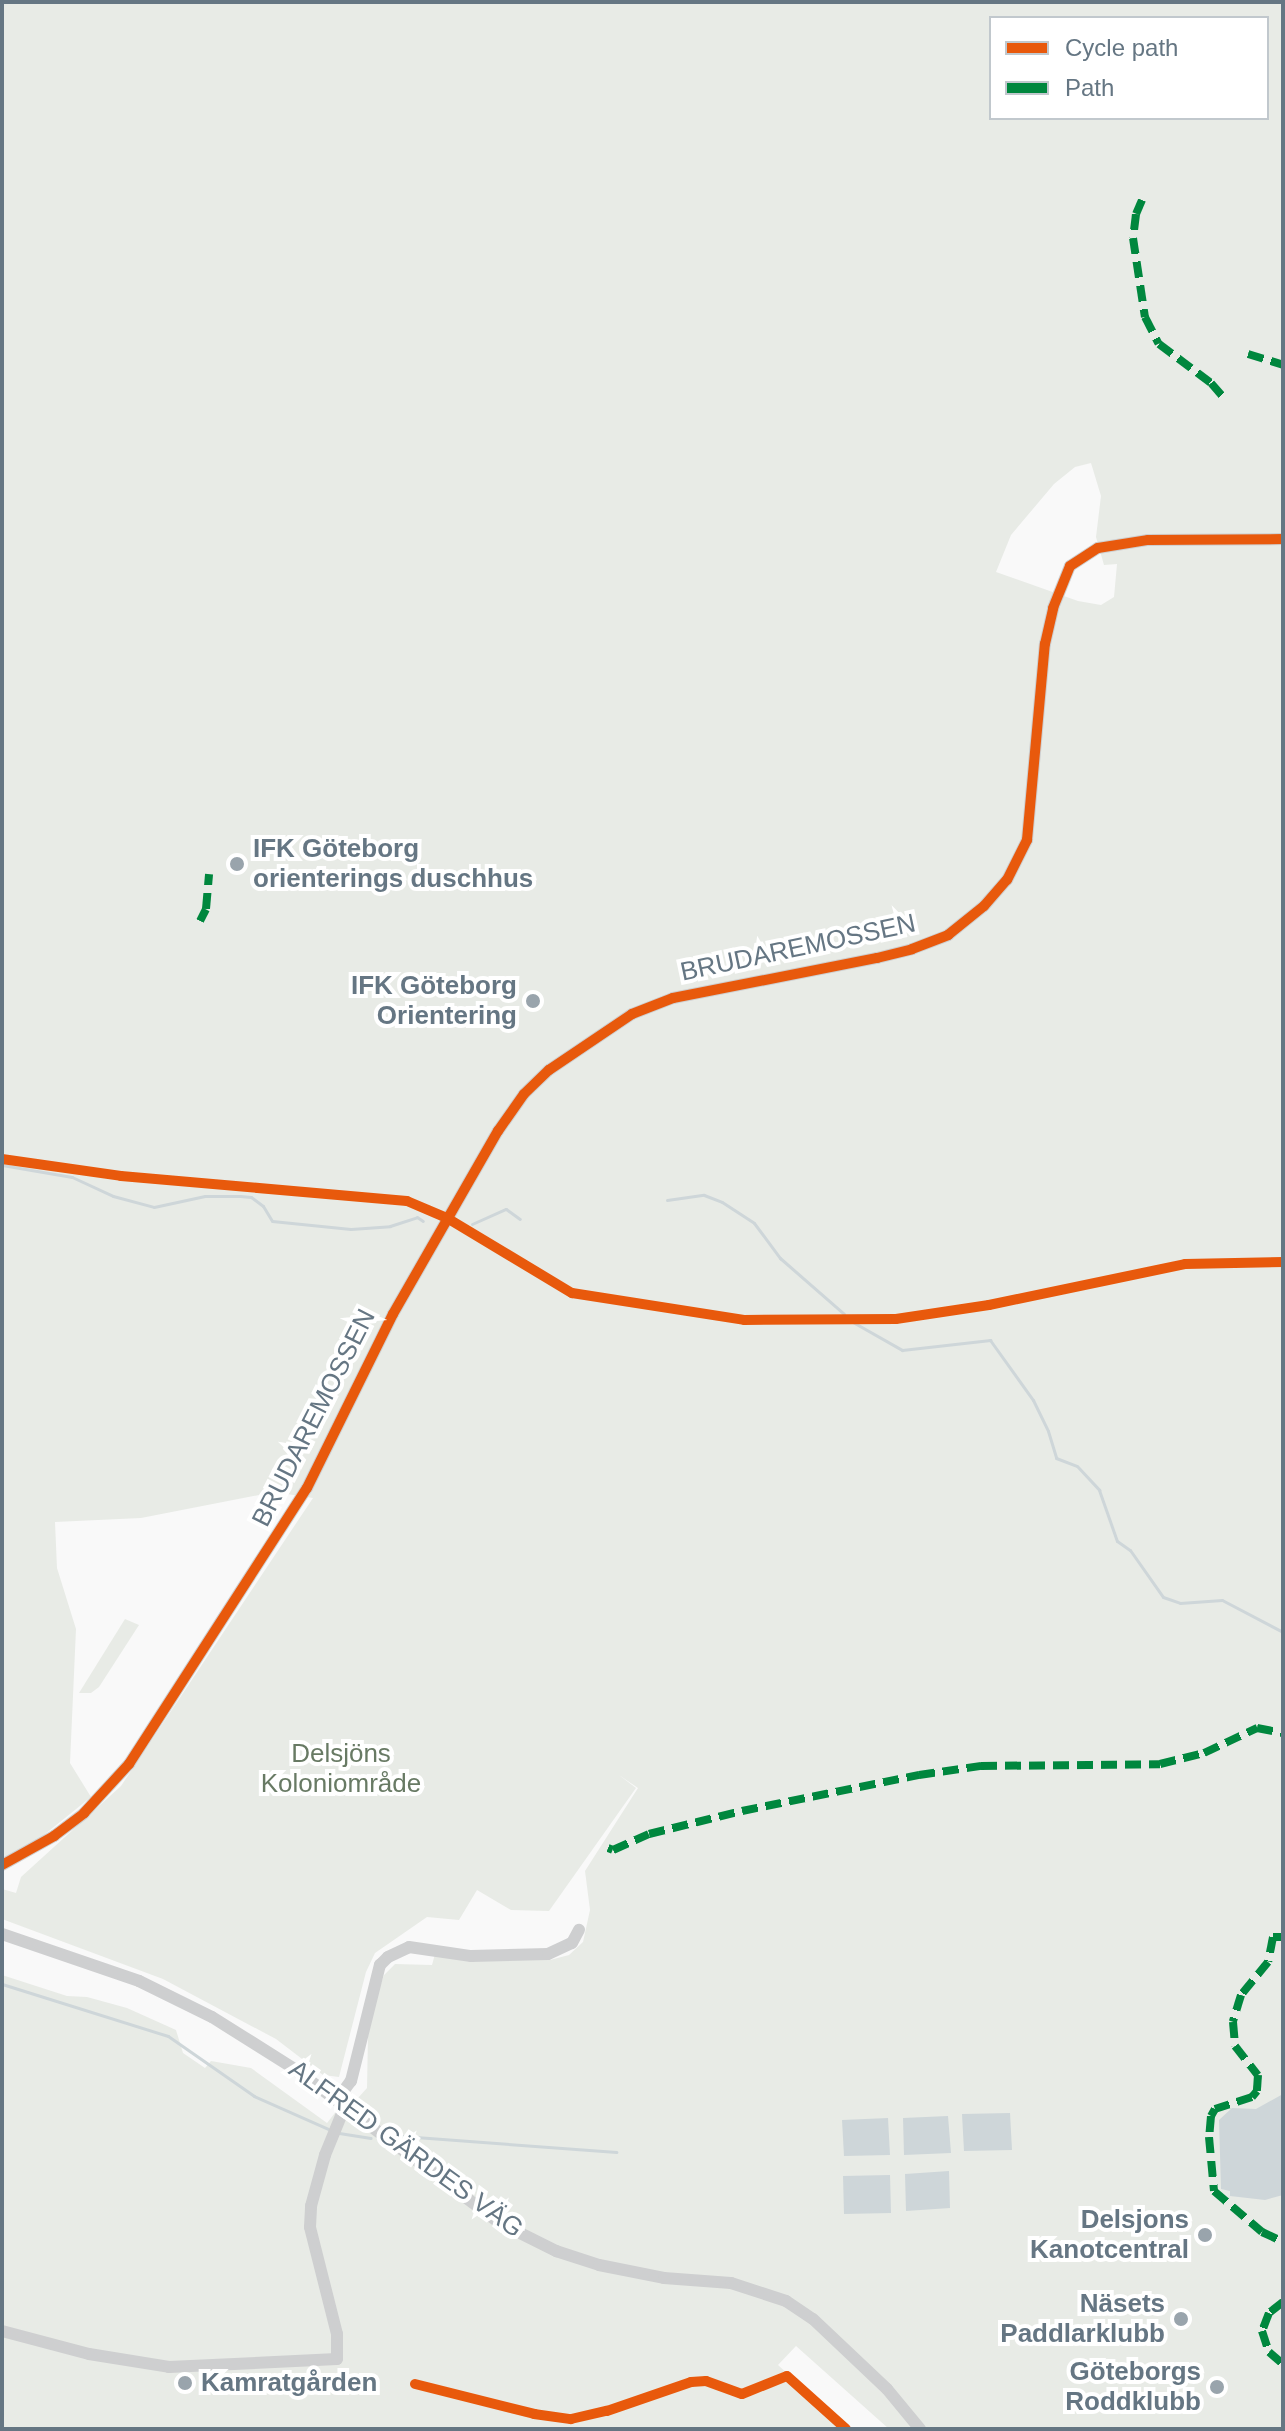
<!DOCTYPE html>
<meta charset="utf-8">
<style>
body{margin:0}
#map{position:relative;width:1285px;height:2431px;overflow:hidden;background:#f9f9f9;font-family:Arial,sans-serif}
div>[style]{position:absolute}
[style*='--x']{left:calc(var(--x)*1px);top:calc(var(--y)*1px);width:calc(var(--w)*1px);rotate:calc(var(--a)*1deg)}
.green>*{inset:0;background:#e8ebe6}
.water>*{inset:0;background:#ced6d9}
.stream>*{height:3px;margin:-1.5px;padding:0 1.5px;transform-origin:1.5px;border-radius:1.5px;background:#ced6d9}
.street>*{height:12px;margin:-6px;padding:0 6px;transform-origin:6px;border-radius:6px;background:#cecfd0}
.quiet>*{height:8px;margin-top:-4px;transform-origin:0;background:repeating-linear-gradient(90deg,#00873e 0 16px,transparent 0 24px)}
.cycleway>*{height:10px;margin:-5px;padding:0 5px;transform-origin:5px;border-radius:5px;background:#e8590c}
.dots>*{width:22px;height:22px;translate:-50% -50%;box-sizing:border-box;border:4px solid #fff;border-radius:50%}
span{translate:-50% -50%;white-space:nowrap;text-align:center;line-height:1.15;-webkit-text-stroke:8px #fff;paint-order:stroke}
.poi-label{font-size:26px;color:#657683;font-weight:700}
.left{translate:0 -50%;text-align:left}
.right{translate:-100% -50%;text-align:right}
.street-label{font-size:26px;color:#657683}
.park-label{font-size:26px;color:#687a64}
.frame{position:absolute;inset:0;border:4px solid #657683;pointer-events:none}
.legend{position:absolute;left:989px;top:16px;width:280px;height:104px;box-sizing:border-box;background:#fff;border:2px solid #c1c8cd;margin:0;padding:10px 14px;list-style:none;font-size:24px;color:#657683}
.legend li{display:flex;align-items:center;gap:16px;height:40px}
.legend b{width:40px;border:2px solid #c1c8cd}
</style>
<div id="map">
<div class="green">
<div style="clip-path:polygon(evenodd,2px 2px,1283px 2px,1283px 2429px,889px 2429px,796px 2346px,778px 2365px,848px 2429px,2px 2429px,2px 1975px,67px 1996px,87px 1997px,127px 2008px,176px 2030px,183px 2053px,205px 2068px,211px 2061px,251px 2068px,327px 2123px,349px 2095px,358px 2098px,367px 2088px,368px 2036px,376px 1998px,384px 1975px,395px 1964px,432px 1965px,435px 1954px,490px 1960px,550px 1960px,569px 1955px,583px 1942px,590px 1910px,585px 1871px,638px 1788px,619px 1775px,636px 1788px,549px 1911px,511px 1910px,477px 1890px,459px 1920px,427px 1917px,375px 1953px,366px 1972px,339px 2077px,323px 2075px,276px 2039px,163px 1979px,2px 1919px,2px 1889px,16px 1893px,21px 1877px,121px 1786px,313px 1498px,274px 1492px,141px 1518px,55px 1522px,57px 1568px,76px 1629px,70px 1763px,91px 1797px,13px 1860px,2px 1863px,2px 2px,991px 18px,1267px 18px,1267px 118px,991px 118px,991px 18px,2px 2px,1091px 463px,1101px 496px,1096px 537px,1104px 565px,1117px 564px,1114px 597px,1101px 605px,1078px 601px,996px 572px,1011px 535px,1054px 484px,1075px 467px,1091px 463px)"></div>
<div style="clip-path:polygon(125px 1619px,139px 1625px,99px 1687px,91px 1693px,79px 1693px)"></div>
</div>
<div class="water">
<div style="clip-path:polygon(1283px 2094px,1283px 2195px,1265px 2200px,1230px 2196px,1230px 2191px,1221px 2189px,1219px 2120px,1232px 2108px,1256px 2109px)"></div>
<div style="clip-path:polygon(1010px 2113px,1012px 2150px,964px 2151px,962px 2114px)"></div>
<div style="clip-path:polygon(948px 2116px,951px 2153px,904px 2155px,903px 2118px)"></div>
<div style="clip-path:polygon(888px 2118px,890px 2155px,844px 2156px,842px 2120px)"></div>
<div style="clip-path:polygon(949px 2171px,950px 2208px,906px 2211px,905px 2174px)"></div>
<div style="clip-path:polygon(890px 2175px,891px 2213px,844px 2214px,843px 2176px)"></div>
</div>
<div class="stream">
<div style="--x:2;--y:1165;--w:71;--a:9.7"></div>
<div style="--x:72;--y:1177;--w:45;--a:24.9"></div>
<div style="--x:113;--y:1196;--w:42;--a:15"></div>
<div style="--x:154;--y:1207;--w:52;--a:-12.2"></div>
<div style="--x:205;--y:1196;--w:35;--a:0"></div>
<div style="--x:240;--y:1196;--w:11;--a:5"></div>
<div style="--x:251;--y:1197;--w:15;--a:37"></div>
<div style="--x:263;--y:1206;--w:17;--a:59"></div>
<div style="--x:272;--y:1221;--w:79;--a:5.8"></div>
<div style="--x:351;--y:1229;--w:39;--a:-4"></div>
<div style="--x:390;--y:1226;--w:28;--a:-18"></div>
<div style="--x:417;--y:1217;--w:7;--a:34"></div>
<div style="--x:667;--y:1200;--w:37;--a:-8"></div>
<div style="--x:704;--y:1195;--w:19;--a:21"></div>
<div style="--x:722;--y:1202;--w:38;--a:33"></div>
<div style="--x:754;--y:1223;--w:44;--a:53.4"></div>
<div style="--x:780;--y:1258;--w:85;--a:41.2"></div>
<div style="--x:472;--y:1224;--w:37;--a:-24"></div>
<div style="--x:506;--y:1209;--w:17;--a:36"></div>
<div style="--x:851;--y:1321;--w:59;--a:29.6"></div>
<div style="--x:902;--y:1350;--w:89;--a:-6.5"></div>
<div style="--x:990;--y:1340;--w:74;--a:54.4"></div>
<div style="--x:1033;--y:1400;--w:34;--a:64"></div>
<div style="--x:1048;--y:1431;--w:28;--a:73"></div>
<div style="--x:1056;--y:1458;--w:22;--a:21"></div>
<div style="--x:1077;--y:1466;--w:33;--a:47"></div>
<div style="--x:1099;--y:1490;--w:54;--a:70.6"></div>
<div style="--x:1117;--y:1541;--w:16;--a:35"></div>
<div style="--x:1130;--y:1550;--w:57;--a:54.9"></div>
<div style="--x:1163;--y:1597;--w:18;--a:19"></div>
<div style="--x:1180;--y:1603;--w:42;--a:-4.1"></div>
<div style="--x:1222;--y:1600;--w:69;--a:27.7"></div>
<div style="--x:2;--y:1984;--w:174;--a:17.4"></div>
<div style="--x:168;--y:2036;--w:105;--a:34.9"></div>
<div style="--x:254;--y:2096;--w:81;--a:24"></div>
<div style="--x:339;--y:2133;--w:32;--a:9"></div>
<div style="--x:402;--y:2136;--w:215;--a:4.3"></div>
</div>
<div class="street">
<div style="--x:2;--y:1865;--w:60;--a:-29.1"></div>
<div style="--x:54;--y:1836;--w:38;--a:-37"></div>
<div style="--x:84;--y:1813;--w:67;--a:-47.4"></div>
<div style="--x:129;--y:1764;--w:328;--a:-57.2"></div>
<div style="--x:307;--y:1488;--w:194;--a:-63.7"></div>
<div style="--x:393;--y:1314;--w:211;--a:-60.2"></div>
<div style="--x:498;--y:1131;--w:45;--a:-54.9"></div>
<div style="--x:524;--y:1094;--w:35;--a:-44"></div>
<div style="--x:549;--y:1070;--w:100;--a:-34"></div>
<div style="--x:632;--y:1014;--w:44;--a:-21.3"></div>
<div style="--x:673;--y:998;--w:208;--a:-11.1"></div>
<div style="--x:877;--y:958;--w:36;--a:-14"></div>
<div style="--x:912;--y:949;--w:39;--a:-21"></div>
<div style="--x:948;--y:935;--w:46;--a:-38.9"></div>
<div style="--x:984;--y:906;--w:35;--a:-49"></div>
<div style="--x:1007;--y:880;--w:45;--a:-63.4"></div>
<div style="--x:1027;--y:840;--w:197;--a:-84.8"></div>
<div style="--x:1045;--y:644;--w:37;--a:-77"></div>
<div style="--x:1053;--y:608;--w:45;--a:-68"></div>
<div style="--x:1070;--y:566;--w:33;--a:-33"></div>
<div style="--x:1098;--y:548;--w:51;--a:-9.1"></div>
<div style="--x:1148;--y:540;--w:135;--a:-0.4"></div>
<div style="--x:2;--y:1934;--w:145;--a:18.9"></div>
<div style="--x:139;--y:1981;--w:81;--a:26.3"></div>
<div style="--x:212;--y:2017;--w:99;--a:32.2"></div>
<div style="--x:296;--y:2070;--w:255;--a:36.9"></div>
<div style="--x:500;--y:2223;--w:63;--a:26.6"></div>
<div style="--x:556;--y:2251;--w:45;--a:18"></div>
<div style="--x:599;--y:2265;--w:66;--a:11.3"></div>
<div style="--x:664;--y:2278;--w:67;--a:4.3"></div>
<div style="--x:731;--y:2283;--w:58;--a:18.1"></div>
<div style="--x:786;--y:2301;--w:32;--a:34"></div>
<div style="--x:813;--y:2319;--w:102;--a:43.4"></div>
<div style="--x:887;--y:2389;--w:52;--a:50.5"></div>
<div style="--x:337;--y:2100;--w:24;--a:-54"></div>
<div style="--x:351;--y:2081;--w:120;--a:-76"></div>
<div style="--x:380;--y:1965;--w:11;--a:-45"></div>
<div style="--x:388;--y:1957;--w:23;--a:-25"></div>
<div style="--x:409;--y:1947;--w:63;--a:8.3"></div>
<div style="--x:471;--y:1956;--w:77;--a:-1.5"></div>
<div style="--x:548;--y:1954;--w:26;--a:-25"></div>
<div style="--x:572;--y:1943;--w:15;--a:-62"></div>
<div style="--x:2;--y:2331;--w:90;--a:14.8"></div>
<div style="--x:89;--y:2354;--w:81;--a:9.2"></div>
<div style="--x:169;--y:2367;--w:168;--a:-2.7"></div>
<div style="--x:337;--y:2359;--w:25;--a:-90"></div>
<div style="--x:337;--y:2334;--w:110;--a:-104.2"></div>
<div style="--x:310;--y:2227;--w:21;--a:-87"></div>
<div style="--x:311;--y:2206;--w:53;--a:-74.6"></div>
<div style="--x:325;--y:2155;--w:53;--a:-67.8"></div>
</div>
<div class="quiet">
<div style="--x:1142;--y:200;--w:15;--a:113"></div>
<div style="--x:1136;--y:214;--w:24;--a:97"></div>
<div style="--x:1133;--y:238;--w:80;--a:81.4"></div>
<div style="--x:1145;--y:317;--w:30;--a:63"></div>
<div style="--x:1159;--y:344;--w:65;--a:36.9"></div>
<div style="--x:1211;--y:383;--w:18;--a:49"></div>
<div style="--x:1248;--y:354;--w:37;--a:17"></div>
<div style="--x:200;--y:921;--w:13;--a:-63"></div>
<div style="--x:206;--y:909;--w:35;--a:-85"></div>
<div style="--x:608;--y:1848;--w:5;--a:22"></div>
<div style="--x:613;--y:1850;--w:39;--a:-24"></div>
<div style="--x:649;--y:1834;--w:96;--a:-13.9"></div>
<div style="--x:742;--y:1811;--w:181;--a:-11.5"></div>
<div style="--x:919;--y:1775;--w:63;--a:-8.3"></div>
<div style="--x:981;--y:1766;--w:179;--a:-0.6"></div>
<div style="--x:1160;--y:1764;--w:45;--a:-14"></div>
<div style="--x:1204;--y:1753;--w:59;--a:-25.3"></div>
<div style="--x:1257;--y:1728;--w:26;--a:11"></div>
<div style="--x:1283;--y:1937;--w:10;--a:180"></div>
<div style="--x:1273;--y:1937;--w:25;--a:101"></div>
<div style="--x:1268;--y:1962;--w:43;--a:129.3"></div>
<div style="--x:1241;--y:1995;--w:28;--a:107"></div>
<div style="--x:1233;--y:2022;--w:24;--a:85"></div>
<div style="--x:1235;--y:2046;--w:37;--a:52"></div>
<div style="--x:1258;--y:2075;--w:16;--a:94"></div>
<div style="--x:1257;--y:2091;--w:8;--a:130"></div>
<div style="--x:1252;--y:2097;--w:39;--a:162"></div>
<div style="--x:1215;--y:2109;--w:8;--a:120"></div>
<div style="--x:1211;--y:2116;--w:21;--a:95"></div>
<div style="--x:1209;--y:2137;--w:54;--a:84.7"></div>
<div style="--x:1214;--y:2191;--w:63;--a:40.5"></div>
<div style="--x:1262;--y:2232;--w:23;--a:25"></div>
<div style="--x:1283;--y:2302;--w:18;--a:142"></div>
<div style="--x:1269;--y:2313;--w:19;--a:111"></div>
<div style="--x:1262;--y:2331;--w:22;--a:72"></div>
<div style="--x:1269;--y:2352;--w:18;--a:41"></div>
</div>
<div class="cycleway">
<div style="--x:2;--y:1159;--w:120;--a:8.1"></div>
<div style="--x:121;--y:1176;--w:287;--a:5"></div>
<div style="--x:407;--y:1201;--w:43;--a:23"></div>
<div style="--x:447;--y:1218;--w:146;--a:31"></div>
<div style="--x:572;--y:1293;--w:174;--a:8.9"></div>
<div style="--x:744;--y:1320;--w:152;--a:-0.4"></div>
<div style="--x:896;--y:1319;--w:94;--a:-8.6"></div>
<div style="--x:989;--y:1305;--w:200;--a:-11.8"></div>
<div style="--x:1185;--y:1264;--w:98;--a:-1.2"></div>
<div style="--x:2;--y:1865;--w:60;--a:-29.1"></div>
<div style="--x:54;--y:1836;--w:38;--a:-37"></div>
<div style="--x:84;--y:1813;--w:67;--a:-47.4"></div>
<div style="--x:129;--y:1764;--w:328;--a:-57.2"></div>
<div style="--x:307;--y:1488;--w:194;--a:-63.7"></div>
<div style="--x:393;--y:1314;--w:211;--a:-60.2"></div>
<div style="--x:498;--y:1131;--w:45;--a:-54.9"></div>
<div style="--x:524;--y:1094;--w:35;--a:-44"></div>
<div style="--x:549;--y:1070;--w:100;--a:-34"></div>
<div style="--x:632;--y:1014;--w:44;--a:-21.3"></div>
<div style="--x:673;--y:998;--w:208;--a:-11.1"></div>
<div style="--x:877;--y:958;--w:36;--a:-14"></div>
<div style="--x:912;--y:949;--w:39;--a:-21"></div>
<div style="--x:948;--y:935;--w:46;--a:-38.9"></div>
<div style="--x:984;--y:906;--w:35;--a:-49"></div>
<div style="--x:1007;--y:880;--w:45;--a:-63.4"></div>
<div style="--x:1027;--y:840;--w:197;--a:-84.8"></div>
<div style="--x:1045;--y:644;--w:37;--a:-77"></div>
<div style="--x:1053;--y:608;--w:45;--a:-68"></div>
<div style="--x:1070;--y:566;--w:33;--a:-33"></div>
<div style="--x:1098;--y:548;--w:51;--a:-9.1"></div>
<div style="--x:1148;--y:540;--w:135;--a:-0.4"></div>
<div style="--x:415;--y:2384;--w:123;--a:14.1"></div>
<div style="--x:534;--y:2414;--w:37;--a:8"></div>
<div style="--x:571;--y:2419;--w:37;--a:-13"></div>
<div style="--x:607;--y:2411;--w:89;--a:-19"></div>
<div style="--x:691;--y:2382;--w:15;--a:-4"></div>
<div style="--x:706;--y:2381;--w:38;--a:20"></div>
<div style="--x:742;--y:2394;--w:48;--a:-21.8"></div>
<div style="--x:787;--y:2376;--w:79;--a:41.9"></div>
</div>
<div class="dots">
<div style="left:237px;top:864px;background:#99a4ac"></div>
<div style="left:533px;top:1001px;background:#99a4ac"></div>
<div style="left:1205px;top:2235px;background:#99a4ac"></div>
<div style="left:1181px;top:2319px;background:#99a4ac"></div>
<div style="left:185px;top:2383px;background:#99a4ac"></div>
<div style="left:1217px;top:2387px;background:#99a4ac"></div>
</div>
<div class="poi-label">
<span class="left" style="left:253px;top:864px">IFK Göteborg<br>orienterings duschhus</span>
<span class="right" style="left:517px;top:1001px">IFK Göteborg<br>Orientering</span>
<span class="right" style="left:1189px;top:2235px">Delsjons<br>Kanotcentral</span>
<span class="right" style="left:1165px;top:2319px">Näsets<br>Paddlarklubb</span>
<span class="right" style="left:1201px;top:2387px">Göteborgs<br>Roddklubb</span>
<span class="left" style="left:201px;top:2383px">Kamratgården</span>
</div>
<div class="street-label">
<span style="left:798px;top:948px;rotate:-12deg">BRUDAREMOSSEN</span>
<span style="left:314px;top:1418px;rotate:-63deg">BRUDAREMOSSEN</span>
<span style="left:406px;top:2149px;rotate:36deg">ALFRED GÄRDES VÄG</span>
</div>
<div class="park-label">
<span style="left:341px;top:1769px">Delsjöns<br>Koloniområde</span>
</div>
<div class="frame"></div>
<ul class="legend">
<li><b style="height:10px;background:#e8590c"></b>Cycle path</li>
<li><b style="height:10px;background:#00873e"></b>Path</li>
</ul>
</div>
